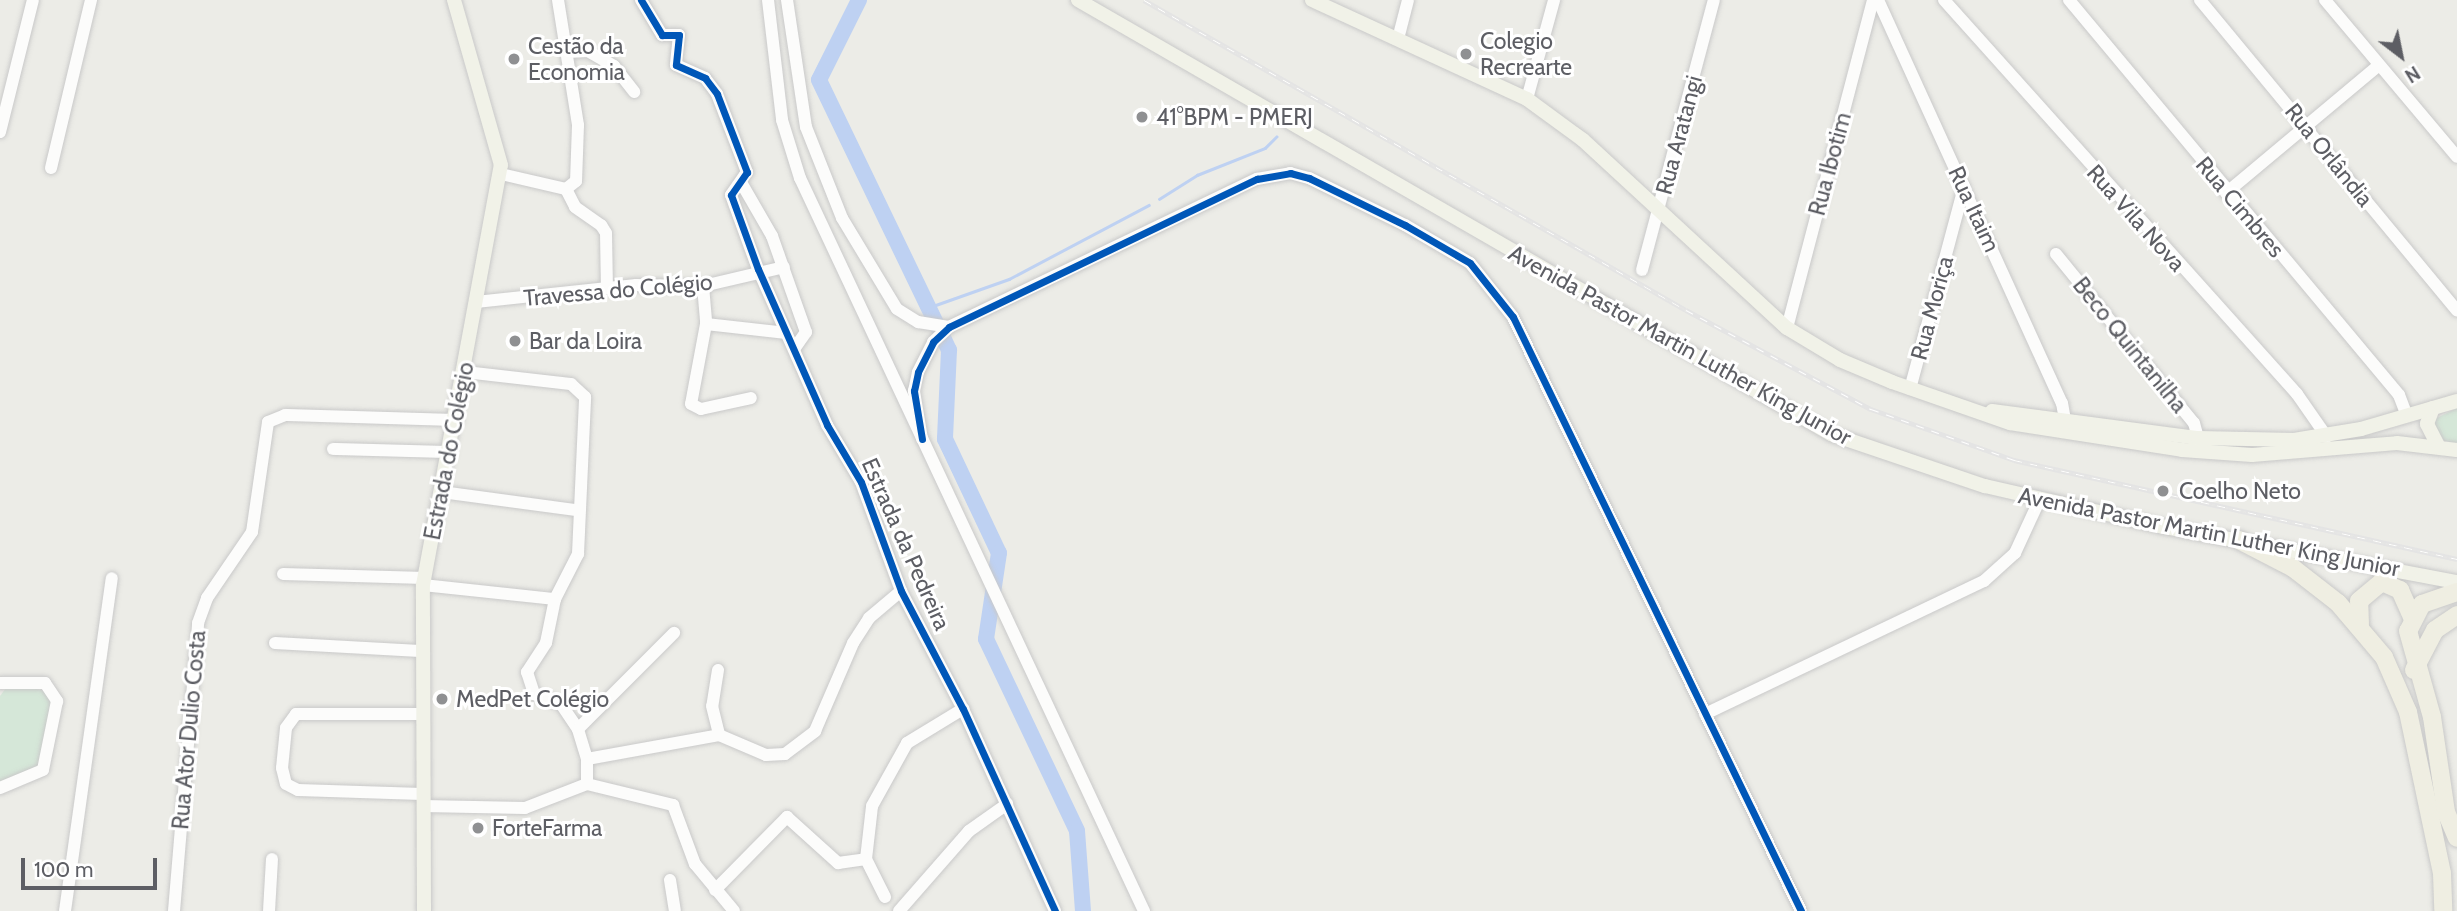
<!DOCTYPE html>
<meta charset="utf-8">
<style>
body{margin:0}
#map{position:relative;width:2457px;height:911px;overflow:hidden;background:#ecece7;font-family:Cabin,sans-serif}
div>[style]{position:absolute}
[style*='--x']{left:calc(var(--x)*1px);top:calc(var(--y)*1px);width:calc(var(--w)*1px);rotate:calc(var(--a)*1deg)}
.green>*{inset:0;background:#d5e7d8}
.stream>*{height:2.5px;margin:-1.25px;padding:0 1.25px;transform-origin:1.25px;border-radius:1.25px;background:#bed1f2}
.river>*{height:16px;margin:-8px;padding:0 8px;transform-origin:8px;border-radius:8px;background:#bed1f2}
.roads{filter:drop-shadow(0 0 2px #c9c9c9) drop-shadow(0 0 2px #c9c9c9)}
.minor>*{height:12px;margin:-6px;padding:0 6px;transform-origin:6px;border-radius:6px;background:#fcfcfb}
.major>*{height:14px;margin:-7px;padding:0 7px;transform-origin:7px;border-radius:7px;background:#f1f2e8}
.highway>*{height:18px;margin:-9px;padding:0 9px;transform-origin:9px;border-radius:9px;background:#efeee2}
.rail>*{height:5px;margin-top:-2.5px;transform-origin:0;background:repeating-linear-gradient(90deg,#fff 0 8px,#e4e4e4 0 16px);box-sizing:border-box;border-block:2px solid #e4e4e4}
.cycleway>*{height:7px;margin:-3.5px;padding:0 3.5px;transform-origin:3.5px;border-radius:3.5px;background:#0057b8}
.dots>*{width:19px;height:19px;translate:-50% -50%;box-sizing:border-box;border:4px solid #fff;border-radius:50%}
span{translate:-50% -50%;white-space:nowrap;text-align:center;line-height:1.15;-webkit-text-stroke:6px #fff;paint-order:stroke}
.poi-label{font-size:23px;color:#5d5e64}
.left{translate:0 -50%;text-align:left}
.street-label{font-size:23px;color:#5d5e64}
.north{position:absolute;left:2366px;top:21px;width:70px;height:70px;-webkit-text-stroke:5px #fff;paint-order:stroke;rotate:148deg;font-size:19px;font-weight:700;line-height:28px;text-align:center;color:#5d5e64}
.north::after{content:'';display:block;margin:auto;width:24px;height:32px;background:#5d5e64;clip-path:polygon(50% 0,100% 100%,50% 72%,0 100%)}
.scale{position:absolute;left:21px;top:858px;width:136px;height:32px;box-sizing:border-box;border:4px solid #5d5e64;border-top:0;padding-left:9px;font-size:21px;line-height:24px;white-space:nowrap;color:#5d5e64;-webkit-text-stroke:5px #fff;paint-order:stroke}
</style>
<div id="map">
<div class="green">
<div style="clip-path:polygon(2457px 408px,2457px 444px,2439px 439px,2429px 422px)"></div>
<div style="clip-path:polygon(9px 684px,52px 692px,45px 762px,0 785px,0 696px)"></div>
</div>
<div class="stream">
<div style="--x:1159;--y:199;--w:45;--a:-32.3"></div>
<div style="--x:1197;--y:175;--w:73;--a:-21.7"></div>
<div style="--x:1265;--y:148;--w:16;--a:-45"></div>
<div style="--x:930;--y:307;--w:84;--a:-19.5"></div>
<div style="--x:1009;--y:279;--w:158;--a:-27.9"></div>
</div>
<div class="river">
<div style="--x:859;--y:0;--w:89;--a:116.6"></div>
<div style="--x:819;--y:80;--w:300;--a:64.3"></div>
<div style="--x:949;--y:350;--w:89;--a:92.6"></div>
<div style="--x:945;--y:439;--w:126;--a:64.7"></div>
<div style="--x:999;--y:553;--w:87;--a:98.6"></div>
<div style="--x:986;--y:639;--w:212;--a:64.6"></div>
<div style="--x:1077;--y:831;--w:80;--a:85.7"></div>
</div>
<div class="roads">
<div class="minor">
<div style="--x:558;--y:0;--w:127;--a:80.9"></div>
<div style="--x:578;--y:125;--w:56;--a:92"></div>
<div style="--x:576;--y:181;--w:13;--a:141"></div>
<div style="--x:641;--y:0;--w:41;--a:59"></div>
<div style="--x:662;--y:35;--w:17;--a:0"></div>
<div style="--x:679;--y:35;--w:30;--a:96"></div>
<div style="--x:676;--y:65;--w:32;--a:24"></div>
<div style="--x:705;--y:78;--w:20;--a:53"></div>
<div style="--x:717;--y:94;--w:84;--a:69"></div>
<div style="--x:747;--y:172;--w:28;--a:125"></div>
<div style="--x:731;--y:195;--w:79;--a:70"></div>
<div style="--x:758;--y:269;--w:171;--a:66.1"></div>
<div style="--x:827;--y:425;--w:66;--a:59.2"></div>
<div style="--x:861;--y:482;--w:116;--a:69.8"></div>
<div style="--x:901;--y:591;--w:133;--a:62.3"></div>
<div style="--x:963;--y:709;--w:222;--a:65.5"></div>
<div style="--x:768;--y:0;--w:121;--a:83.3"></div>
<div style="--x:782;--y:120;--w:61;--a:72.8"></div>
<div style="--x:800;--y:178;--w:810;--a:64.86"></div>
<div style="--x:787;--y:0;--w:128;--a:81.5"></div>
<div style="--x:806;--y:127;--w:98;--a:68.4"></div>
<div style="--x:842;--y:218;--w:106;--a:58.9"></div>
<div style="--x:897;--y:309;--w:25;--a:32"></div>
<div style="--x:918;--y:322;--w:31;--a:9"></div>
<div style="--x:1878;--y:0;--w:443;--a:65.5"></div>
<div style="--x:2062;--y:403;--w:17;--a:80"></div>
<div style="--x:1944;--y:0;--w:529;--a:48.14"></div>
<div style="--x:2297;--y:394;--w:52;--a:55.1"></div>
<div style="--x:2069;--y:0;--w:515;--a:50.12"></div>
<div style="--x:2399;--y:395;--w:22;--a:69"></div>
<div style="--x:2200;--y:0;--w:403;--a:50.4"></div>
<div style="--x:2325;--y:0;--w:205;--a:49.9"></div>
<div style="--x:1398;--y:39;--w:40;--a:-75.6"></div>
<div style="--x:568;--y:52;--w:20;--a:-3"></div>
<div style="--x:588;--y:51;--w:30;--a:30"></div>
<div style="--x:614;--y:66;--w:33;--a:52"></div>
<div style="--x:1527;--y:99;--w:103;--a:-74.7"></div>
<div style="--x:0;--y:132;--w:136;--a:-76"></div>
<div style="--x:51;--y:168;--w:173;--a:-76.6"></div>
<div style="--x:501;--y:174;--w:67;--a:13"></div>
<div style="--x:566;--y:189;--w:20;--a:63"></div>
<div style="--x:575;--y:207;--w:32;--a:35"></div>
<div style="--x:601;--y:225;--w:9;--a:58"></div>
<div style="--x:606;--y:233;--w:55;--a:89"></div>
<div style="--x:742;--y:184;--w:60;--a:60"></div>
<div style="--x:772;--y:236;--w:102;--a:70.5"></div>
<div style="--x:806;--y:332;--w:21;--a:125"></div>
<div style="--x:2226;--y:193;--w:199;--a:-39.9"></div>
<div style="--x:2056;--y:254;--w:218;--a:50.8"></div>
<div style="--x:2194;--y:423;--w:16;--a:75"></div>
<div style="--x:1642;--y:270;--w:279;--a:-75.1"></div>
<div style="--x:703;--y:286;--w:38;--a:85"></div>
<div style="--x:706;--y:324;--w:81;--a:100.6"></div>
<div style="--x:691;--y:404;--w:11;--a:27"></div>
<div style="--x:701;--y:409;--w:51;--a:-12.4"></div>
<div style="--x:476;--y:302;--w:161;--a:-6.1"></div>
<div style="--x:636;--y:285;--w:67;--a:0.9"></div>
<div style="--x:703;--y:286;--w:83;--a:-13.2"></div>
<div style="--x:706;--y:324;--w:81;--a:6.4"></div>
<div style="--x:1787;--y:328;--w:339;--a:-75.3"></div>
<div style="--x:1910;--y:389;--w:209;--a:-75"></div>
<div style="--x:922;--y:439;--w:49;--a:-99.5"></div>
<div style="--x:914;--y:391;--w:19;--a:-78"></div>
<div style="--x:918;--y:372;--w:34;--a:-63"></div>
<div style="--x:933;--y:342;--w:22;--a:-43"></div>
<div style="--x:949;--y:327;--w:342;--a:-25.7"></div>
<div style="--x:1257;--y:179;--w:34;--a:-10"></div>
<div style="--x:1290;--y:173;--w:20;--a:15"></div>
<div style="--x:1309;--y:178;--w:107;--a:26.1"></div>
<div style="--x:1405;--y:225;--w:75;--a:30.3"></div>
<div style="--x:1470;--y:263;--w:69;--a:51.5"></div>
<div style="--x:1513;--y:317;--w:660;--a:64.13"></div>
<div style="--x:333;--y:449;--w:117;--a:1.5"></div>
<div style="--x:442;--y:492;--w:135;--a:7.7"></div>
<div style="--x:283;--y:574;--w:142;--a:1.6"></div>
<div style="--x:423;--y:585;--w:133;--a:6.1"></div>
<div style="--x:555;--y:599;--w:51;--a:-62.9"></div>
<div style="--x:578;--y:554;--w:157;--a:-87.4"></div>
<div style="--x:585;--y:397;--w:19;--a:-137"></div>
<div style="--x:571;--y:384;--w:107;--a:-173.5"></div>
<div style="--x:555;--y:599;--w:45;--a:101.6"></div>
<div style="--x:546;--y:643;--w:35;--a:123"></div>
<div style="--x:527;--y:672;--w:23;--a:72"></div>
<div style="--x:534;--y:694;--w:29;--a:20"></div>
<div style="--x:561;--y:704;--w:30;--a:56"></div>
<div style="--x:275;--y:643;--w:145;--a:3.2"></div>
<div style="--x:718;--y:670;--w:36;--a:99"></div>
<div style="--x:712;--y:706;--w:30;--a:76"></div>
<div style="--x:0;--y:683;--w:45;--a:0"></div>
<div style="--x:45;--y:683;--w:22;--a:56"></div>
<div style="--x:57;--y:701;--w:70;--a:101.5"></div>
<div style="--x:43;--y:770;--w:47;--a:157.3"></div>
<div style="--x:420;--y:714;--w:124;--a:180"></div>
<div style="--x:296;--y:714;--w:17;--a:126"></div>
<div style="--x:286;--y:728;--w:40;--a:95.7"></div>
<div style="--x:282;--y:768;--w:16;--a:76"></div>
<div style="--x:286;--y:784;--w:13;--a:27"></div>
<div style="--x:298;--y:790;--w:124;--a:1.8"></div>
<div style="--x:1705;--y:714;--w:309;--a:-25.5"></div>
<div style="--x:1984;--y:581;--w:42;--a:-42.1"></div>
<div style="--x:2015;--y:553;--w:60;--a:-65.2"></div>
<div style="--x:587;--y:759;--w:134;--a:-10.3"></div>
<div style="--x:719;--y:735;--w:51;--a:23.1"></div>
<div style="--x:766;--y:755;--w:19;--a:-3"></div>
<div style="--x:785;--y:754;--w:38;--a:-37"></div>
<div style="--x:815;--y:731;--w:96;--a:-66.6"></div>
<div style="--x:853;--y:643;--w:30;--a:-57"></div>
<div style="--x:869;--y:618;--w:42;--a:-40.2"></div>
<div style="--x:587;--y:784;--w:89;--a:13.7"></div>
<div style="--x:673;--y:805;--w:63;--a:69.6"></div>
<div style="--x:695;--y:864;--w:61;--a:50.3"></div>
<div style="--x:587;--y:784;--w:25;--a:-90"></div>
<div style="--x:587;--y:759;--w:31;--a:-107"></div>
<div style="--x:578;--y:729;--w:136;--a:-45"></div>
<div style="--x:423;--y:806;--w:102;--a:1.1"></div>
<div style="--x:525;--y:808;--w:66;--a:-21.2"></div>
<div style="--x:670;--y:880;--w:31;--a:81"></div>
<div style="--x:715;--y:890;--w:103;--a:-45.4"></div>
<div style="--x:787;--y:817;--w:69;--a:42"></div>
<div style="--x:838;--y:863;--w:28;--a:-8"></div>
<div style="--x:885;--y:897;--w:42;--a:-116.6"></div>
<div style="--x:866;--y:859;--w:53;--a:-83.5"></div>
<div style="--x:872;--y:806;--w:72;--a:-60.9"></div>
<div style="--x:907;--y:743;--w:66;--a:-31.3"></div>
<div style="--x:65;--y:911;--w:336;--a:-82"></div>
<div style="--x:174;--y:911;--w:289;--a:-85.2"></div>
<div style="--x:198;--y:623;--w:27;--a:-70"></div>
<div style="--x:207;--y:598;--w:80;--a:-55.7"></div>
<div style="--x:252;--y:532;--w:111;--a:-81.7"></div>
<div style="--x:268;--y:422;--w:18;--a:-22"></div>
<div style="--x:285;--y:415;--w:172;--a:1.7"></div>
<div style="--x:269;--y:911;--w:52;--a:-86.7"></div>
<div style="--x:899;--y:911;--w:106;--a:-48.8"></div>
<div style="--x:969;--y:831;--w:47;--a:-35.4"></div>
</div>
<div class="major">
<div style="--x:1078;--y:0;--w:869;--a:29.96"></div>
<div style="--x:1831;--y:434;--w:163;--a:18.7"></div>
<div style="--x:1985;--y:486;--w:180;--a:12.9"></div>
<div style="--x:2160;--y:526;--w:302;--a:10.7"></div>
<div style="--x:1312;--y:0;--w:237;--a:24.7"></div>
<div style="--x:1527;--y:99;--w:69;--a:36.2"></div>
<div style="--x:1583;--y:140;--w:277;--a:42.7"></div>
<div style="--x:1787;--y:328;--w:62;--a:31.1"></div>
<div style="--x:1840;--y:360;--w:56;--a:22.9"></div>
<div style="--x:1892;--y:382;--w:125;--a:19.2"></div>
<div style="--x:2010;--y:423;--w:174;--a:8.9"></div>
<div style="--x:2182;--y:450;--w:70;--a:4.1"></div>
<div style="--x:2252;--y:455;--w:145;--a:-4.7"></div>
<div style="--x:2397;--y:443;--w:60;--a:6.7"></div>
<div style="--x:2433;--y:408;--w:17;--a:111"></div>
<div style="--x:2427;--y:424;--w:25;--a:63"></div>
<div style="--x:1992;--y:411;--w:208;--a:7.5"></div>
<div style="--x:2198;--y:438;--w:96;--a:1.2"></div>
<div style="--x:2294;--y:440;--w:68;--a:-9.3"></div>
<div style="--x:2361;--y:429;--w:100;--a:-16.3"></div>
<div style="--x:424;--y:911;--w:326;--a:-90.2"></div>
<div style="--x:423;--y:585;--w:427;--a:-79.5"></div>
<div style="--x:501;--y:165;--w:172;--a:-105.9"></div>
</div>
<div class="highway">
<div style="--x:2239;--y:540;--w:61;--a:27.4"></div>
<div style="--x:2293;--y:568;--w:57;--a:37.9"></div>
<div style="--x:2338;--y:603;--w:71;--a:49.6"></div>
<div style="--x:2384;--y:657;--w:60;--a:66.4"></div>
<div style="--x:2408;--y:712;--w:165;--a:78.1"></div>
<div style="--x:2442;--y:873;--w:38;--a:88"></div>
<div style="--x:2457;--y:592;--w:37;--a:161"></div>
<div style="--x:2422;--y:604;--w:30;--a:117"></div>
<div style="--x:2408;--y:631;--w:89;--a:74.4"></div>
<div style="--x:2432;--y:717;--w:96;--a:81.6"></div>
<div style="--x:2446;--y:812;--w:28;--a:67"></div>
<div style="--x:2360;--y:625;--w:24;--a:-92"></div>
<div style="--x:2359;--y:601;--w:30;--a:-40"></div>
<div style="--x:2382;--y:582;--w:20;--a:24"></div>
<div style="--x:2400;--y:590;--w:30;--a:66"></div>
<div style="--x:2414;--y:670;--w:45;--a:-62.3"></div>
<div style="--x:2435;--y:630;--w:27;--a:-34"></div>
</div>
</div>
<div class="rail">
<div style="--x:1144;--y:0;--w:624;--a:29.77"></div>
<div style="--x:1686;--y:310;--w:210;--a:28.2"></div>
<div style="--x:1871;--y:409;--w:152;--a:19.6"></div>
<div style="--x:2014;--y:460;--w:454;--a:12.6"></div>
</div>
<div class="cycleway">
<div style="--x:641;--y:0;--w:41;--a:59"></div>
<div style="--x:662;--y:35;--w:17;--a:0"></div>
<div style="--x:679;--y:35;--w:30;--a:96"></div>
<div style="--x:676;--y:65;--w:32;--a:24"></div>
<div style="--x:705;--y:78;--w:20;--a:53"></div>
<div style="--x:717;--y:94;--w:84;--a:69"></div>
<div style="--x:747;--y:172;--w:28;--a:125"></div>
<div style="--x:731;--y:195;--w:79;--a:70"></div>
<div style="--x:758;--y:269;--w:171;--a:66.1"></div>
<div style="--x:827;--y:425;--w:66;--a:59.2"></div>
<div style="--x:861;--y:482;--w:116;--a:69.8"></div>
<div style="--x:901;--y:591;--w:133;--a:62.3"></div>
<div style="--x:963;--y:709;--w:222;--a:65.5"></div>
<div style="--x:922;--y:439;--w:49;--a:-99.5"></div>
<div style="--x:914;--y:391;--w:19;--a:-78"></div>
<div style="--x:918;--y:372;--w:34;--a:-63"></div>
<div style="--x:933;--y:342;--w:22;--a:-43"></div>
<div style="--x:949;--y:327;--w:342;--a:-25.7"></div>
<div style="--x:1257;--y:179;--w:34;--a:-10"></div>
<div style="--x:1290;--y:173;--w:20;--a:15"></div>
<div style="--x:1309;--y:178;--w:107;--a:26.1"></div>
<div style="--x:1405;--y:225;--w:75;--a:30.3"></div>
<div style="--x:1470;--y:263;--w:69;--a:51.5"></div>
<div style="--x:1513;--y:317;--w:660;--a:64.13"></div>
</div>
<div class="dots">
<div style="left:1466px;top:54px;background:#8f9092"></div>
<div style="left:514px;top:59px;background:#8f9092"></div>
<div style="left:1142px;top:117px;background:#8f9092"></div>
<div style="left:515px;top:341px;background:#8f9092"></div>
<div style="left:2163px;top:491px;background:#8f9092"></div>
<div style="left:442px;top:699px;background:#8f9092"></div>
<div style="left:478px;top:828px;background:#8f9092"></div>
</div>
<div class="poi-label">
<span class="left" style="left:1480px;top:54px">Colegio<br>Recrearte</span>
<span class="left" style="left:528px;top:59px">Cestão da<br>Economia</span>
<span class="left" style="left:1156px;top:117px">41°BPM - PMERJ</span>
<span class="left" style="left:529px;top:341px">Bar da Loira</span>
<span class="left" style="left:2179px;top:491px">Coelho Neto</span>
<span class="left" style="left:456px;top:699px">MedPet Colégio</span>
<span class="left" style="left:492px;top:828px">ForteFarma</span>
</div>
<div class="street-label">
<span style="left:1679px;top:135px;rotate:-75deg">Rua Aratangi</span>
<span style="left:2329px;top:155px;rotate:51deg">Rua Orlândia</span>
<span style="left:1830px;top:164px;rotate:-75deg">Rua Ibotim</span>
<span style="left:2240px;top:207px;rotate:50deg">Rua Cimbres</span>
<span style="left:1974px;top:209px;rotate:65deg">Rua Itaim</span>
<span style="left:2136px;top:218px;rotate:48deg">Rua Vila Nova</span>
<span style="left:618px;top:290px;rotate:-5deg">Travessa do Colégio</span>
<span style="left:1932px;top:308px;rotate:-75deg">Rua Moriça</span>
<span style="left:1680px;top:345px;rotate:29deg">Avenida Pastor Martin Luther King Junior</span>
<span style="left:2130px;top:345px;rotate:51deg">Beco Quintanilha</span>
<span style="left:449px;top:451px;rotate:-79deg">Estrada do Colégio</span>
<span style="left:2209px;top:532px;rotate:11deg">Avenida Pastor Martin Luther King Junior</span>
<span style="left:906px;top:544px;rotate:66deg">Estrada da Pedreira</span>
<span style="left:189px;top:730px;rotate:-85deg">Rua Ator Dulio Costa</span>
</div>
<div class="north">N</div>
<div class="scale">100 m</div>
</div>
